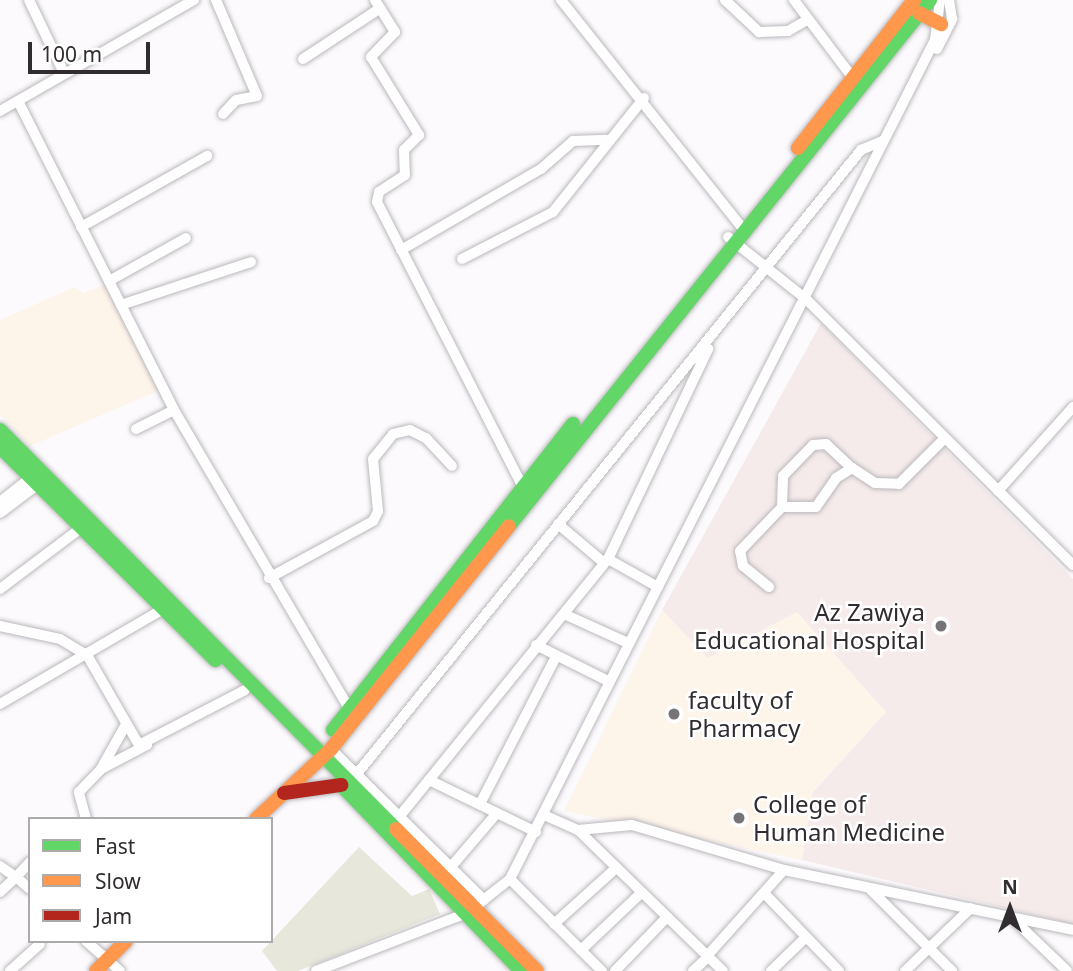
<!DOCTYPE html>
<style>
body{margin:0}
#map{position:relative;width:1073px;height:971px;overflow:hidden;background:#fcfafd;font-family:"Noto Sans",sans-serif}
div>[style]{position:absolute}
[style*='--x']{left:calc(var(--x)*1px);top:calc(var(--y)*1px);width:calc(var(--w)*1px);rotate:calc(var(--a)*1deg)}
.education>*{inset:0;background:#fdf4ea}
.medical>*{inset:0;background:#f5ebea}
.green>*{inset:0;background:#e7e8db}
.roads{filter:drop-shadow(0 0 2px #bbb8bc) drop-shadow(0 0 2px #bbb8bc)}
.street>*{height:10px;margin:-5px;padding:0 5px;transform-origin:5px;border-radius:5px;background:#fffeff}
.fast>*{height:14px;margin:-7px;padding:0 7px;transform-origin:7px;border-radius:7px;background:#63d668}
.slow>*{height:14px;margin:-7px;padding:0 7px;transform-origin:7px;border-radius:7px;background:#ff974d}
.jam>*{height:14px;margin:-7px;padding:0 7px;transform-origin:7px;border-radius:7px;background:#b3261e}
.dots>*{width:19px;height:19px;translate:-50% -50%;box-sizing:border-box;border:4px solid #fff;border-radius:50%}
span{translate:-50% -50%;white-space:nowrap;text-align:center;line-height:1.15;-webkit-text-stroke:5px #fff;paint-order:stroke}
.poi-label{font-size:24px;color:#302c30}
.right{translate:-100% -50%;text-align:right}
.left{translate:0 -50%;text-align:left}
.legend{position:absolute;left:28px;top:817px;width:245px;height:126px;box-sizing:border-box;background:#fff;border:2px solid #acabac;margin:0;padding:9px 12px;list-style:none;font-size:21px;color:#302c30}
.legend li{display:flex;align-items:center;gap:14px;height:35px}
.legend b{width:35px;border:2px solid #acabac}
.north{position:absolute;left:975px;top:873px;width:70px;height:70px;-webkit-text-stroke:5px #fff;paint-order:stroke;rotate:0deg;font-size:19px;font-weight:700;line-height:28px;text-align:center;color:#302c30}
.north::after{content:'';display:block;margin:auto;width:24px;height:32px;background:#302c30;clip-path:polygon(50% 0,100% 100%,50% 72%,0 100%)}
.scale{position:absolute;left:28px;top:42px;width:122px;height:32px;box-sizing:border-box;border:4px solid #302c30;border-top:0;padding-left:9px;font-size:21px;line-height:24px;white-space:nowrap;color:#302c30;-webkit-text-stroke:5px #fff;paint-order:stroke}
</style>
<div id="map">
<div class="education">
<div style="clip-path:polygon(108px 284px,160px 390px,30px 446px,0 414px,0 320px,75px 287px,83px 293px)"></div>
<div style="clip-path:polygon(662px 610px,708px 658px,797px 612px,886px 712px,813px 791px,802px 860px,564px 811px)"></div>
</div>
<div class="medical">
<div style="clip-path:polygon(821px 323px,1073px 579px,1073px 924px,802px 860px,813px 792px,886px 712px,797px 612px,708px 658px,662px 610px)"></div>
</div>
<div class="green">
<div style="clip-path:polygon(359px 847px,412px 896px,429px 889px,440px 914px,298px 971px,277px 971px,262px 951px)"></div>
</div>
<div class="roads">
<div class="street">
<div style="--x:29;--y:0;--w:79;--a:64.4"></div>
<div style="--x:216;--y:0;--w:104;--a:66.9"></div>
<div style="--x:257;--y:96;--w:21;--a:169"></div>
<div style="--x:236;--y:100;--w:19;--a:133"></div>
<div style="--x:375;--y:0;--w:38;--a:58"></div>
<div style="--x:395;--y:32;--w:35;--a:134"></div>
<div style="--x:371;--y:57;--w:92;--a:58.4"></div>
<div style="--x:419;--y:135;--w:21;--a:135"></div>
<div style="--x:404;--y:150;--w:25;--a:88"></div>
<div style="--x:405;--y:175;--w:31;--a:147"></div>
<div style="--x:379;--y:192;--w:10;--a:101"></div>
<div style="--x:377;--y:202;--w:325;--a:62.9"></div>
<div style="--x:561;--y:0;--w:294;--a:51.5"></div>
<div style="--x:725;--y:0;--w:47;--a:43.3"></div>
<div style="--x:759;--y:32;--w:29;--a:-2"></div>
<div style="--x:788;--y:31;--w:22;--a:-30"></div>
<div style="--x:794;--y:0;--w:98;--a:52.9"></div>
<div style="--x:937;--y:49;--w:34;--a:-63"></div>
<div style="--x:952;--y:19;--w:19;--a:-99"></div>
<div style="--x:303;--y:59;--w:91;--a:-33.3"></div>
<div style="--x:18;--y:101;--w:346;--a:63.2"></div>
<div style="--x:174;--y:410;--w:350;--a:59.6"></div>
<div style="--x:0;--y:111;--w:224;--a:-29.8"></div>
<div style="--x:81;--y:227;--w:145;--a:-29.4"></div>
<div style="--x:728;--y:237;--w:100;--a:38.5"></div>
<div style="--x:806;--y:299;--w:377;--a:44.9"></div>
<div style="--x:401;--y:250;--w:162;--a:-30.1"></div>
<div style="--x:541;--y:169;--w:43;--a:-41.2"></div>
<div style="--x:573;--y:141;--w:33;--a:-2"></div>
<div style="--x:462;--y:259;--w:102;--a:-27.3"></div>
<div style="--x:553;--y:212;--w:146;--a:-51.4"></div>
<div style="--x:109;--y:281;--w:88;--a:-29.2"></div>
<div style="--x:121;--y:305;--w:137;--a:-18.3"></div>
<div style="--x:136;--y:429;--w:42;--a:-26.6"></div>
<div style="--x:998;--y:491;--w:113;--a:-48.2"></div>
<div style="--x:0;--y:502;--w:43;--a:-38.5"></div>
<div style="--x:782;--y:507;--w:31;--a:-88"></div>
<div style="--x:783;--y:476;--w:43;--a:-45.9"></div>
<div style="--x:813;--y:445;--w:13;--a:-4"></div>
<div style="--x:826;--y:444;--w:35;--a:43"></div>
<div style="--x:0;--y:513;--w:51;--a:-37.1"></div>
<div style="--x:558;--y:524;--w:59;--a:40.2"></div>
<div style="--x:608;--y:559;--w:57;--a:29.2"></div>
<div style="--x:269;--y:578;--w:119;--a:-28.7"></div>
<div style="--x:373;--y:521;--w:11;--a:-63"></div>
<div style="--x:378;--y:511;--w:52;--a:-95.5"></div>
<div style="--x:373;--y:459;--w:32;--a:-51"></div>
<div style="--x:393;--y:434;--w:17;--a:-13"></div>
<div style="--x:410;--y:430;--w:18;--a:27"></div>
<div style="--x:426;--y:438;--w:38;--a:47"></div>
<div style="--x:769;--y:587;--w:33;--a:-141"></div>
<div style="--x:743;--y:566;--w:15;--a:-101"></div>
<div style="--x:740;--y:551;--w:61;--a:-46.3"></div>
<div style="--x:782;--y:507;--w:34;--a:0"></div>
<div style="--x:816;--y:507;--w:35;--a:-55"></div>
<div style="--x:836;--y:478;--w:19;--a:-32"></div>
<div style="--x:852;--y:468;--w:27;--a:33"></div>
<div style="--x:875;--y:483;--w:24;--a:2"></div>
<div style="--x:899;--y:484;--w:65;--a:-45"></div>
<div style="--x:0;--y:589;--w:101;--a:-37"></div>
<div style="--x:564;--y:614;--w:70;--a:24.4"></div>
<div style="--x:0;--y:626;--w:61;--a:12.2"></div>
<div style="--x:60;--y:639;--w:31;--a:31"></div>
<div style="--x:87;--y:655;--w:104;--a:60"></div>
<div style="--x:139;--y:745;--w:119;--a:-27.4"></div>
<div style="--x:536;--y:645;--w:80;--a:26.6"></div>
<div style="--x:0;--y:704;--w:189;--a:-30.2"></div>
<div style="--x:331;--y:749;--w:215;--a:44.6"></div>
<div style="--x:101;--y:769;--w:52;--a:-27.6"></div>
<div style="--x:356;--y:775;--w:804;--a:-51.06"></div>
<div style="--x:861;--y:150;--w:23;--a:-23"></div>
<div style="--x:429;--y:780;--w:119;--a:25.9"></div>
<div style="--x:480;--y:804;--w:163;--a:-62.7"></div>
<div style="--x:544;--y:815;--w:37;--a:24"></div>
<div style="--x:578;--y:830;--w:54;--a:-5.3"></div>
<div style="--x:632;--y:825;--w:159;--a:16.5"></div>
<div style="--x:784;--y:870;--w:295;--a:11.7"></div>
<div style="--x:399;--y:817;--w:332;--a:-51"></div>
<div style="--x:608;--y:559;--w:233;--a:-64.5"></div>
<div style="--x:86;--y:819;--w:28;--a:-105"></div>
<div style="--x:79;--y:792;--w:32;--a:-46"></div>
<div style="--x:101;--y:769;--w:49;--a:-60.8"></div>
<div style="--x:578;--y:830;--w:202;--a:44.2"></div>
<div style="--x:30;--y:862;--w:21;--a:133"></div>
<div style="--x:16;--y:877;--w:18;--a:41"></div>
<div style="--x:0;--y:866;--w:19;--a:35"></div>
<div style="--x:16;--y:877;--w:22;--a:137"></div>
<div style="--x:450;--y:868;--w:72;--a:-49.5"></div>
<div style="--x:510;--y:879;--w:130;--a:45"></div>
<div style="--x:871;--y:890;--w:115;--a:45"></div>
<div style="--x:765;--y:894;--w:107;--a:46.1"></div>
<div style="--x:1012;--y:918;--w:76;--a:43.9"></div>
<div style="--x:554;--y:924;--w:84;--a:-42.1"></div>
<div style="--x:86;--y:941;--w:45;--a:41.4"></div>
<div style="--x:581;--y:950;--w:83;--a:-43.5"></div>
<div style="--x:707;--y:956;--w:115;--a:-48.2"></div>
<div style="--x:10;--y:971;--w:40;--a:-42"></div>
<div style="--x:316;--y:971;--w:162;--a:-21"></div>
<div style="--x:467;--y:913;--w:55;--a:-38.3"></div>
<div style="--x:510;--y:879;--w:941;--a:-63.14"></div>
<div style="--x:935;--y:40;--w:40;--a:-82.9"></div>
<div style="--x:615;--y:971;--w:74;--a:-46.1"></div>
<div style="--x:693;--y:971;--w:21;--a:-43"></div>
<div style="--x:771;--y:971;--w:47;--a:-44.1"></div>
<div style="--x:905;--y:971;--w:91;--a:-43.7"></div>
</div>
<div class="fast">
<div style="--x:0;--y:430;--w:562;--a:45.22"></div>
<div style="--x:0;--y:447;--w:303;--a:44.7"></div>
<div style="--x:509;--y:526;--w:674;--a:-51.33"></div>
<div style="--x:333;--y:730;--w:389;--a:-51.9"></div>
<div style="--x:339;--y:783;--w:262;--a:45.9"></div>
</div>
<div class="slow">
<div style="--x:919;--y:13;--w:25;--a:27"></div>
<div style="--x:798;--y:148;--w:188;--a:-51.9"></div>
<div style="--x:256;--y:819;--w:103;--a:-43"></div>
<div style="--x:331;--y:749;--w:285;--a:-51.4"></div>
<div style="--x:396;--y:829;--w:200;--a:45.2"></div>
<div style="--x:96;--y:971;--w:42;--a:-45"></div>
</div>
<div class="jam">
<div style="--x:284;--y:793;--w:58;--a:-8"></div>
</div>
</div>
<div class="dots">
<div style="left:941px;top:626px;background:#777478"></div>
<div style="left:674px;top:714px;background:#777478"></div>
<div style="left:739px;top:818px;background:#777478"></div>
</div>
<div class="poi-label">
<span class="right" style="left:925px;top:626px">Az Zawiya<br>Educational Hospital</span>
<span class="left" style="left:688px;top:714px">faculty of<br>Pharmacy</span>
<span class="left" style="left:753px;top:818px">College of<br>Human Medicine</span>
</div>
<ul class="legend">
<li><b style="height:9px;background:#63d668"></b>Fast</li>
<li><b style="height:9px;background:#ff974d"></b>Slow</li>
<li><b style="height:9px;background:#b3261e"></b>Jam</li>
</ul>
<div class="north">N</div>
<div class="scale">100 m</div>
</div>
